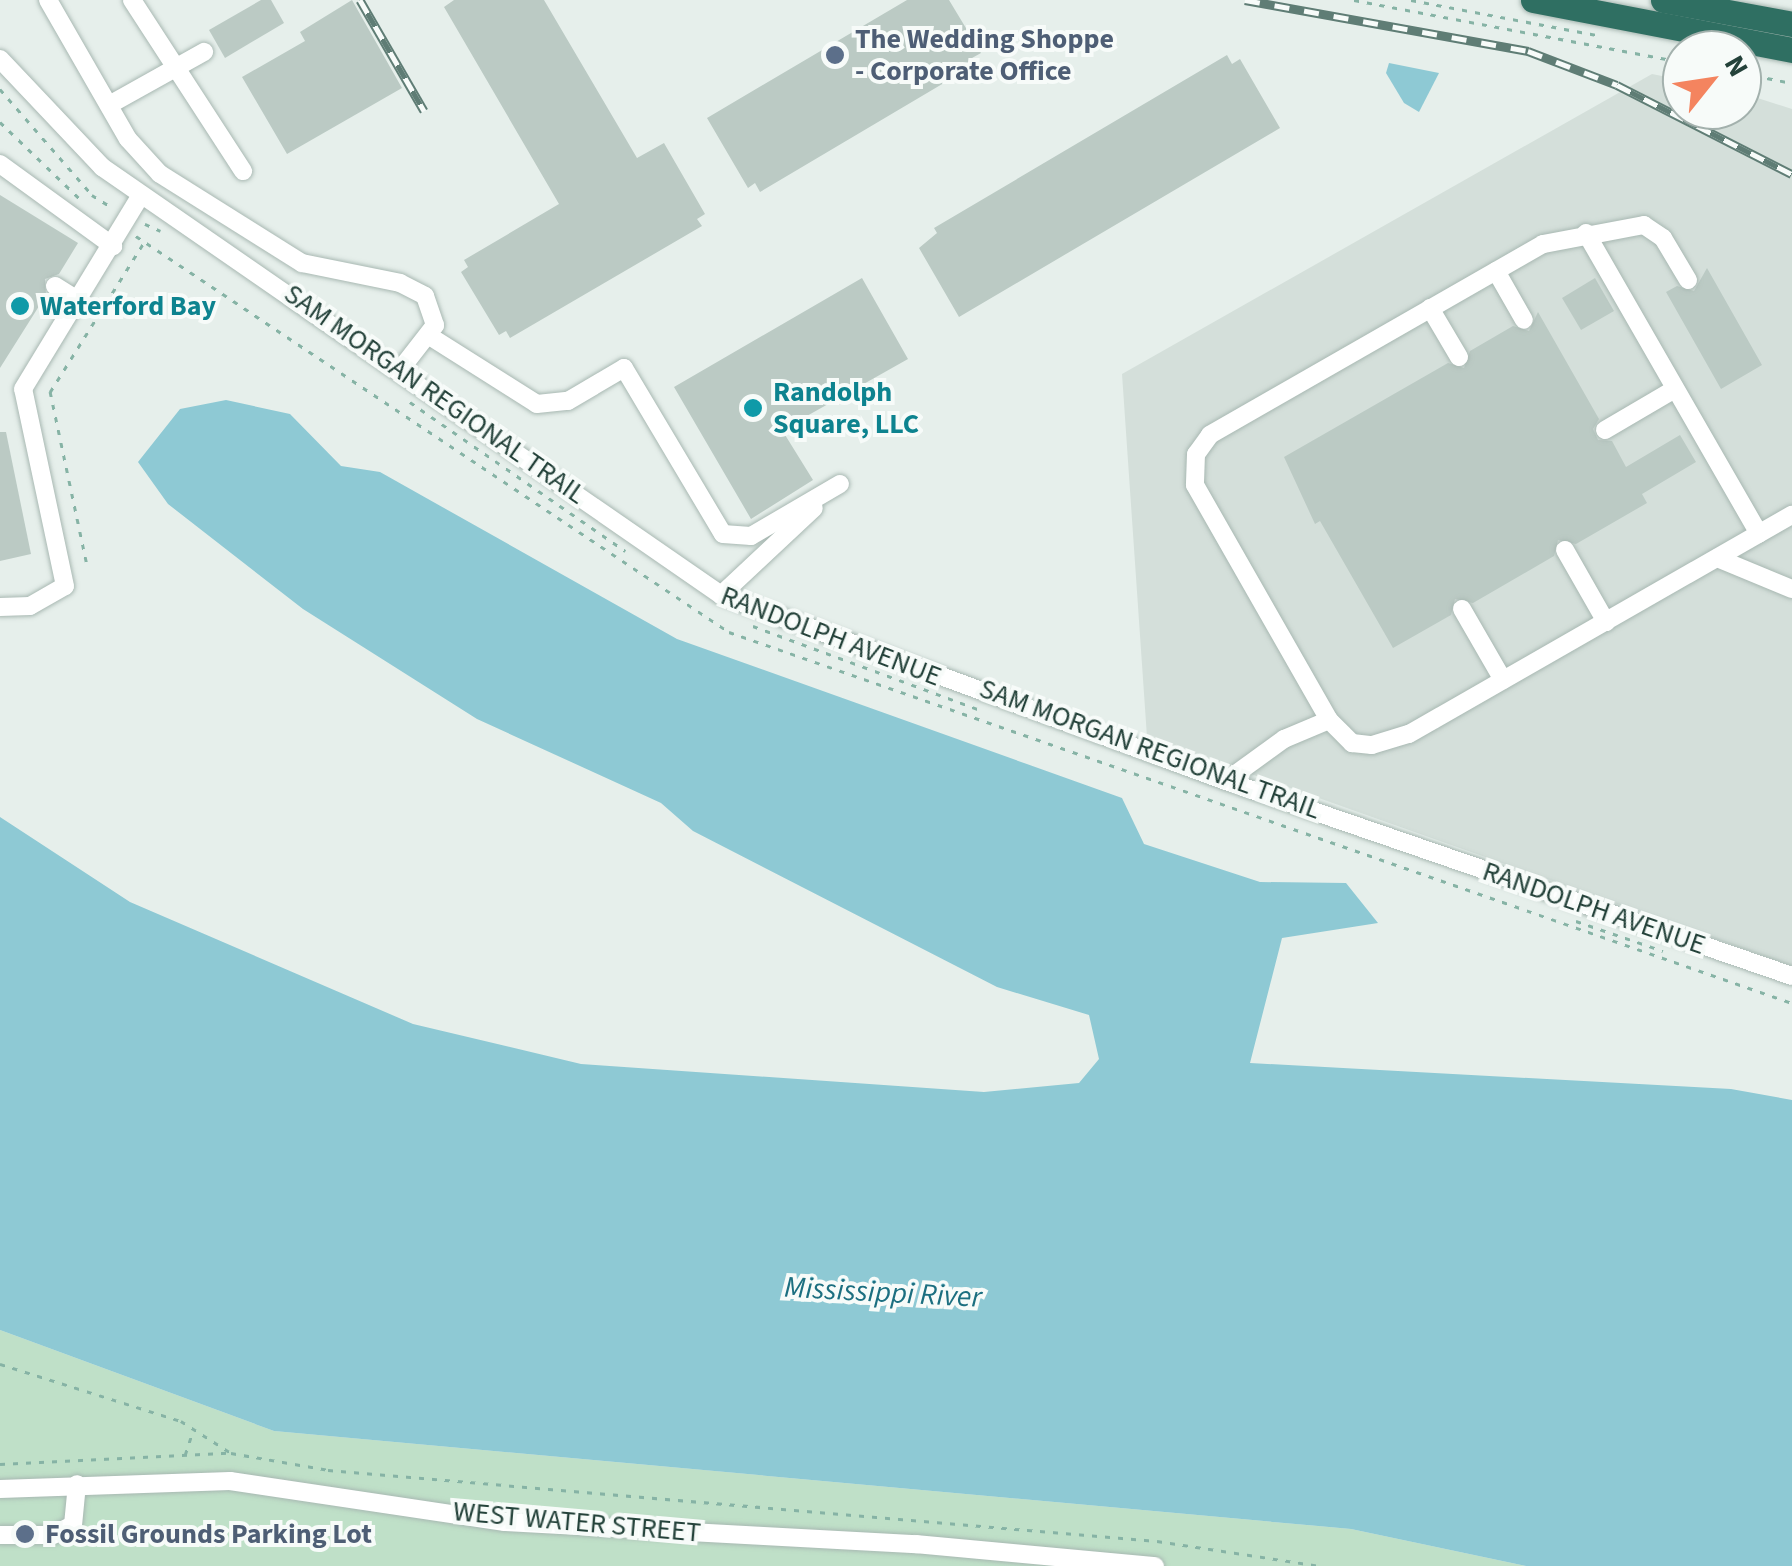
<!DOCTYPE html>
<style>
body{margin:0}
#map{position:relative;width:1792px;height:1566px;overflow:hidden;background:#e6efeb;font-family:"Source Sans 3",sans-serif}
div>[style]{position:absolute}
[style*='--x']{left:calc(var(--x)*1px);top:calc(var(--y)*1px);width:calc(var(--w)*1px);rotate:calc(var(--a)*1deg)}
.built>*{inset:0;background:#d4dfda}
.green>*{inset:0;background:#bfe0c8}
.water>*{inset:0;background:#8ec9d4}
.building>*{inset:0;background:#bbcac4}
.path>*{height:2.5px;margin-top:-1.25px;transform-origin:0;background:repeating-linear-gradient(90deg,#86b3a5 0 5px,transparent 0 13px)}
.roads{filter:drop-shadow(0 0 2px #a8b8b2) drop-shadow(0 0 2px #a8b8b2)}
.minor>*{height:18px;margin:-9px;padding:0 9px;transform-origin:9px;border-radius:9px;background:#fff}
.highway>*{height:25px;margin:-12.5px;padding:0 12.5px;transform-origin:12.5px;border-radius:12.5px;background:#2f6f62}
.rail>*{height:9px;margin-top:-4.5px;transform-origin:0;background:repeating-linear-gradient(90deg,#f7fbf9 0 15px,#5f7d75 0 30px);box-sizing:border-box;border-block:2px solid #5f7d75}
.dots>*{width:28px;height:28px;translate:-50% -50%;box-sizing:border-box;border:5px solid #f7fbf9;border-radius:50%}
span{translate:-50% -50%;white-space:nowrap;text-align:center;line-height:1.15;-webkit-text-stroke:8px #f7fbf9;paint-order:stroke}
.service-label{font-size:28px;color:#4e5e75;font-weight:700}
.left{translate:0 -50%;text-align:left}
.culture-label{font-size:28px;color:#0d838f;font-weight:700}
.street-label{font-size:28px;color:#24423a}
.water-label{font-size:30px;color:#1c6f80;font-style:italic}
.north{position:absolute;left:1662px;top:30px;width:100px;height:100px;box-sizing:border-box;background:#f7fbf9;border:2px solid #a3b1ad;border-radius:50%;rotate:60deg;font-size:28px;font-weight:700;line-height:40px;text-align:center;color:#24423a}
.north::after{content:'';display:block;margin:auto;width:35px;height:45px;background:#f4845f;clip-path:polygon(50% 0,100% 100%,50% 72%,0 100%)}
</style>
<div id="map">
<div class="built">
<div style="clip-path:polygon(1652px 74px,1682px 80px,1682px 110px,1742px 110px,1742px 93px,1792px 109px,1792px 966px,1147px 737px,1122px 374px)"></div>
</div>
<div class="green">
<div style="clip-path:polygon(0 1330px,274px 1431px,1351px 1529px,1526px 1566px,0 1566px)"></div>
</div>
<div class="water">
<div style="clip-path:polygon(1389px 63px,1439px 73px,1419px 112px,1404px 103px,1386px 73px)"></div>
<div style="clip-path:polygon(226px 400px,290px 414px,341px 466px,380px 472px,677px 639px,1122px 798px,1144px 844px,1260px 882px,1346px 883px,1378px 923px,1282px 938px,1250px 1063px,1731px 1089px,1792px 1100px,1792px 1566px,1526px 1566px,1351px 1529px,274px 1431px,0 1330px,0 817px,130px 902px,413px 1024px,581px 1064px,984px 1092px,1079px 1083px,1099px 1059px,1089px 1015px,997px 987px,693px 831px,661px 803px,477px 719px,303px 609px,168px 504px,138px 462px,180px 409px)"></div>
</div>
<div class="building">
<div style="clip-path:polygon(261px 0,271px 0,284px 23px,225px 58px,209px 30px)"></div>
<div style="clip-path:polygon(352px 0,402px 88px,287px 154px,242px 77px,305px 41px,300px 32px)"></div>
<div style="clip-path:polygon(454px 0,544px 0,637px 158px,664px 143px,705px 214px,697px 219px,702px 226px,510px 338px,506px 331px,499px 335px,461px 272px,468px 267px,464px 260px,559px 204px,444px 7px)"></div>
<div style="clip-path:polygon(907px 0,949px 0,981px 53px,972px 58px,976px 64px,760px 192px,755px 183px,748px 188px,707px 118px)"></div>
<div style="clip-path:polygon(1227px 55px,1232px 64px,1240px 59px,1280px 128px,959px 317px,919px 248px,937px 233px,934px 228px)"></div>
<div style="clip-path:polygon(0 195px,78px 243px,59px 274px,45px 279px,46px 295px,0 368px)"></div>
<div style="clip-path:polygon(1707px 268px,1762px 365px,1721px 389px,1666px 292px,1677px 286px,1694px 291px)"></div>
<div style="clip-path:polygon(862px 278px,908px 359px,782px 430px,813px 480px,751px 519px,674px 387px)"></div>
<div style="clip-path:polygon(1595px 278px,1614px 311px,1581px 330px,1562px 298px)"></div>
<div style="clip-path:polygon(1538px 312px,1599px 419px,1593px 429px,1598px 440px,1612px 441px,1626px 467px,1680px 435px,1696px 462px,1642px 494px,1647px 503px,1576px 544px,1558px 540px,1554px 556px,1473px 603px,1455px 599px,1451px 615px,1393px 648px,1320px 521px,1315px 524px,1284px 457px,1448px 363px,1464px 368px,1470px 351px,1513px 326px,1529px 331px)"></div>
<div style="clip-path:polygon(0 432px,6px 432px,31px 554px,0 561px)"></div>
</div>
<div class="path">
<div style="--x:1354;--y:0;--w:334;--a:10.7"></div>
<div style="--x:1411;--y:0;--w:193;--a:10.7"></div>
<div style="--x:1742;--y:73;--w:51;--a:11.3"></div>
<div style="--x:0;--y:89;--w:140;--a:49"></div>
<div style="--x:92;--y:195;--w:22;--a:32"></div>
<div style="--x:0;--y:122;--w:111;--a:43.9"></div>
<div style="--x:145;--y:224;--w:17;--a:24"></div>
<div style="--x:136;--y:236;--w:713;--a:33.73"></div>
<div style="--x:729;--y:632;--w:1126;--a:19.24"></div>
<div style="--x:410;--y:402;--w:262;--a:34.7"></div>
<div style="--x:86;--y:562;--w:174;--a:-102"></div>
<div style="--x:50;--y:392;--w:177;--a:-57.9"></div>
<div style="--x:753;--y:626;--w:242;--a:20.3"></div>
<div style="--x:1576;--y:921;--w:92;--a:19"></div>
<div style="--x:0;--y:1364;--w:190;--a:17.5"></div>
<div style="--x:181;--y:1421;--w:59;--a:32.6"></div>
<div style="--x:231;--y:1453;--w:98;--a:9.9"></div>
<div style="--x:328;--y:1470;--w:832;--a:4.9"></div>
<div style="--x:1157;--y:1541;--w:165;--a:8.7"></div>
<div style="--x:185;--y:1455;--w:26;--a:-72"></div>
<div style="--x:0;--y:1464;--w:228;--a:-2.8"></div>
</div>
<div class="roads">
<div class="minor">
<div style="--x:48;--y:0;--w:160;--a:60.1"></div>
<div style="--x:128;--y:139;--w:47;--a:47.6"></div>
<div style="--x:160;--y:174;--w:168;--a:32.1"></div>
<div style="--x:302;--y:263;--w:100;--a:11.5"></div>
<div style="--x:400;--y:283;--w:28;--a:27"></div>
<div style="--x:425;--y:296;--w:31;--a:71"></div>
<div style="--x:435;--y:325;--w:57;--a:127.9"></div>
<div style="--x:132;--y:0;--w:204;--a:57"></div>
<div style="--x:0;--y:59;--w:149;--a:46.6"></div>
<div style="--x:102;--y:167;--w:753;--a:34.66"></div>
<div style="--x:721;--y:595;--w:538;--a:20.22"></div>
<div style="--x:1226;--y:781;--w:599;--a:19.01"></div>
<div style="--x:109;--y:105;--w:109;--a:-29.2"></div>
<div style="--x:0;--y:164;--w:140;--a:36"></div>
<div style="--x:1586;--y:233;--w:347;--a:60.1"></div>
<div style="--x:1496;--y:271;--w:56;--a:60.3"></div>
<div style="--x:1688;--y:280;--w:49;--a:-120.8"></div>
<div style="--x:1663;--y:238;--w:23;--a:-146"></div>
<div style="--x:1644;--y:225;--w:103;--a:169.3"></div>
<div style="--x:1543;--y:244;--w:384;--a:150.2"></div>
<div style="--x:1210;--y:435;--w:24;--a:126"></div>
<div style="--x:1196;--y:454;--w:31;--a:92"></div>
<div style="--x:1195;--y:485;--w:271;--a:60.3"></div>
<div style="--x:1329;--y:720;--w:33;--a:45"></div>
<div style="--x:1352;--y:743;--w:20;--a:6"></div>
<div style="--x:1372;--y:745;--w:39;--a:-17"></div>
<div style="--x:1409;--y:734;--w:441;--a:-29.8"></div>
<div style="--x:55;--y:286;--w:31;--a:32"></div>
<div style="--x:1430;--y:308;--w:57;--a:59.4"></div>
<div style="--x:431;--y:337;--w:125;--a:32.3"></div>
<div style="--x:537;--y:404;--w:31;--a:-6"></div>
<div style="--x:568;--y:401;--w:65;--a:-30.5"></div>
<div style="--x:624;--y:368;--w:193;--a:59.2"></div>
<div style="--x:723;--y:534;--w:28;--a:4"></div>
<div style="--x:751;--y:536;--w:103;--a:-30.3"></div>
<div style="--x:1605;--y:430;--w:81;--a:-30.4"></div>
<div style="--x:1565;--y:550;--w:83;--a:60.3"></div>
<div style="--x:1717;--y:558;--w:81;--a:22.5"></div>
<div style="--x:721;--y:595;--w:127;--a:-43.1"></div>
<div style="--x:0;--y:607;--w:30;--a:-2"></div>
<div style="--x:30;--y:606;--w:40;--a:-29.7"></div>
<div style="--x:65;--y:586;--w:201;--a:-102"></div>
<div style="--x:23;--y:389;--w:227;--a:-58.7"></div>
<div style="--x:1462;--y:609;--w:82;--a:60"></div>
<div style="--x:1226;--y:781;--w:72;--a:-35.9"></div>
<div style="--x:1284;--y:739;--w:49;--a:-22.9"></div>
<div style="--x:0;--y:1489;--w:230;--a:-2"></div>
<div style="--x:230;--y:1481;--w:278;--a:8.5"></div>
<div style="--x:505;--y:1522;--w:412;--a:3.1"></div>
<div style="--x:916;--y:1544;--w:240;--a:5.3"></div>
<div style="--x:0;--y:1535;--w:53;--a:0"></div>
<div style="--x:53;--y:1535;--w:22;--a:-27"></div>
<div style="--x:73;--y:1525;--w:41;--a:-84.4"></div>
</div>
<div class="highway">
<div style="--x:1533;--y:0;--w:264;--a:10.9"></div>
<div style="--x:1663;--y:0;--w:131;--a:10.5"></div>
</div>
</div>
<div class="rail">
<div style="--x:360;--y:0;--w:128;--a:60"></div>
<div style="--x:1245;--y:0;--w:288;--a:10.2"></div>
<div style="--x:1528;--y:51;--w:95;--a:20.9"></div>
<div style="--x:1617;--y:85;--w:196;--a:27"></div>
</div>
<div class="dots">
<div style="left:835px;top:55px;background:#5c6f8a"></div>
<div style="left:20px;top:306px;background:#0f9aa8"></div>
<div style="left:753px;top:408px;background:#0f9aa8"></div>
<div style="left:25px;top:1534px;background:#5c6f8a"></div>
</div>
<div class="service-label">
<span class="left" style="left:855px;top:55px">The Wedding Shoppe<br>- Corporate Office</span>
<span class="left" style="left:45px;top:1534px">Fossil Grounds Parking Lot</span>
</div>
<div class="culture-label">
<span class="left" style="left:40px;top:306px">Waterford Bay</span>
<span class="left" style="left:773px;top:408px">Randolph<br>Square, LLC</span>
</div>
<div class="street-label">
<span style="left:435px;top:394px;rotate:35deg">SAM MORGAN REGIONAL TRAIL</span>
<span style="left:831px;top:636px;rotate:21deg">RANDOLPH AVENUE</span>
<span style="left:1150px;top:749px;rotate:20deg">SAM MORGAN REGIONAL TRAIL</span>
<span style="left:1594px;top:908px;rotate:19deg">RANDOLPH AVENUE</span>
<span style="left:577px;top:1522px;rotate:5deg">WEST WATER STREET</span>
</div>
<div class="water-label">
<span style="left:883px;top:1293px;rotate:3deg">Mississippi River</span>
</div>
<div class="north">N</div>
</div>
